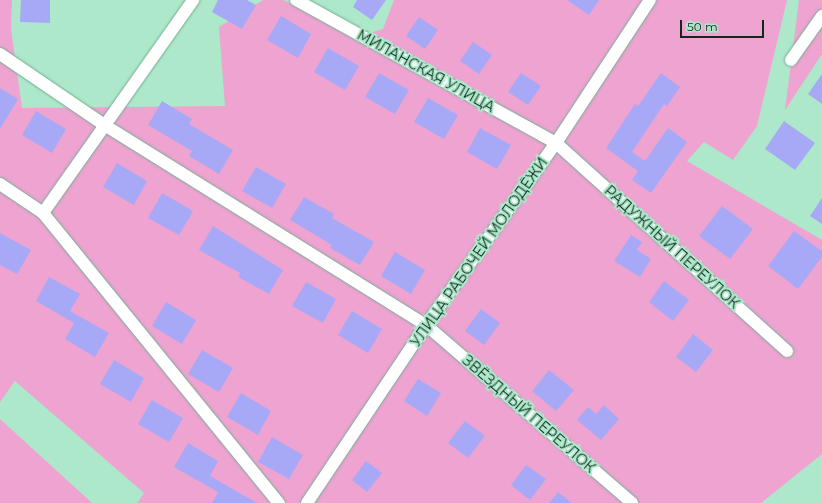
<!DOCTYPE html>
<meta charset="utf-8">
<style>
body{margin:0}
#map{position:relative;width:822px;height:503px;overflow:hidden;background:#ade8ca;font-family:Montserrat,sans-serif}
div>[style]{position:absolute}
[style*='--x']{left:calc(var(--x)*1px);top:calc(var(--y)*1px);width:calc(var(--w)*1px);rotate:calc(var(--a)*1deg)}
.green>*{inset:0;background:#eea3d1}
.building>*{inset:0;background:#a8a9f6}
.roads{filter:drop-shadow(0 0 1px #75ad92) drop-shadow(0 0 1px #75ad92)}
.minor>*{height:12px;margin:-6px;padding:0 6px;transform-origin:6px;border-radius:6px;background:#fff}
span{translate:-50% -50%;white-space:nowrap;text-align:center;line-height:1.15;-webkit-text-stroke:4px #ade8ca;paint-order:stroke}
.street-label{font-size:14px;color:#11281e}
.scale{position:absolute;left:680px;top:20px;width:84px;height:18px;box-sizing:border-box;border:2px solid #11281e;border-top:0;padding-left:5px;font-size:12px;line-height:14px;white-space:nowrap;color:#11281e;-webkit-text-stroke:3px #ade8ca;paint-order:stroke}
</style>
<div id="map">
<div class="green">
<div style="clip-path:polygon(0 0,12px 0,11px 29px,22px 108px,225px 106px,219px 27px,263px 0,283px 0,323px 17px,353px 38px,383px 29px,394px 0,787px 0,757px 126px,733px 160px,704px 142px,687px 161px,822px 240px,822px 454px,761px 503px,137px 503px,144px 493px,15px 381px,0 402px)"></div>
<div style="clip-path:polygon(799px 0,822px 0,822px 54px,785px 110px)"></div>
<div style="clip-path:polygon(0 419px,92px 503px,0 503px)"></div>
</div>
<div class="building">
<div style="clip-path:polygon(21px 0,50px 0,50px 23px,20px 22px)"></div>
<div style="clip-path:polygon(218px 0,247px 0,256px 5px,242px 29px,212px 12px)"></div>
<div style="clip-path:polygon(357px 0,386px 0,372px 20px,353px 7px)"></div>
<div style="clip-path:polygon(567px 0,599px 0,589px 15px)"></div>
<div style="clip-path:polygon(281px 16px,311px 34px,298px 58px,267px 40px)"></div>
<div style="clip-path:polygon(419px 17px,438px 30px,425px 49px,406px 36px)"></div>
<div style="clip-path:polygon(473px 42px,492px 55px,479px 74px,460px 61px)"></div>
<div style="clip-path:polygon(328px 48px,359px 66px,345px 90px,314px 72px)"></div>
<div style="clip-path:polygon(379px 73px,409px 90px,395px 114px,365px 97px)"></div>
<div style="clip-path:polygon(521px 73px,541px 86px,528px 105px,508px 92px)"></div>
<div style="clip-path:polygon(661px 73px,680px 87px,667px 106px,664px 104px,632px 152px,645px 161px,668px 128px,687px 142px,651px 193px,632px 180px,638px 171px,606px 148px,635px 104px,638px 106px)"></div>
<div style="clip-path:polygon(822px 74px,822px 104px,808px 94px)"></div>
<div style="clip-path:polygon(0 88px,18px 99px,0 129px)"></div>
<div style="clip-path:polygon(428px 98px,458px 115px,444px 139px,414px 122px)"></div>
<div style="clip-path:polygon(162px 101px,192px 119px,189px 124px,233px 150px,219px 174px,189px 156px,192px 151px,148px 125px)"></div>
<div style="clip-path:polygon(36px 111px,66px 129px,52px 153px,22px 135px)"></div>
<div style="clip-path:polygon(784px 121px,815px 143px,795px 170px,765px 149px)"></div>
<div style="clip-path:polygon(480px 128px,511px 145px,497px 169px,467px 152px)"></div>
<div style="clip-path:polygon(117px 163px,147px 181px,134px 205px,103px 187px)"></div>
<div style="clip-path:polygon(256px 167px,286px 184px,272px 208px,242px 191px)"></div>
<div style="clip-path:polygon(162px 193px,193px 211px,179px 235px,148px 218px)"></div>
<div style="clip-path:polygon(304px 197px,334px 214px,332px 218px,374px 242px,360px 265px,330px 248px,332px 245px,290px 220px)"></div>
<div style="clip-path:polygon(822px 198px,822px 224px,810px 216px)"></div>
<div style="clip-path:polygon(722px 206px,753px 229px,730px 259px,699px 236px)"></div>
<div style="clip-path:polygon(213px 226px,283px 270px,269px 294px,238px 277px,240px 273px,199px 250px)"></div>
<div style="clip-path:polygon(794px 231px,822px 251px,822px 257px,798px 289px,768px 266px)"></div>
<div style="clip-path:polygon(0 233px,31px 250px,17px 274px,0 265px)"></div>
<div style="clip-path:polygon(631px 235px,642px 242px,637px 250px,651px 259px,640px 277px,614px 261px)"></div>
<div style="clip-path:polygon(395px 252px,425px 270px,411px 294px,381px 276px)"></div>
<div style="clip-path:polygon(49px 277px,80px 294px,70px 311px,109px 333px,95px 357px,65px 339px,74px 323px,36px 301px)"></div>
<div style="clip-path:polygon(664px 281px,689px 300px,673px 321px,649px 302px)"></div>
<div style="clip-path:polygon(306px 282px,336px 299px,323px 323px,292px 306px)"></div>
<div style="clip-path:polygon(166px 302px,196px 320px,182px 344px,152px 326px)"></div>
<div style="clip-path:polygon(481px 309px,500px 323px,484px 345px,465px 331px)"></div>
<div style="clip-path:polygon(352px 311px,382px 329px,368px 353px,338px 335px)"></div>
<div style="clip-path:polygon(693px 334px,713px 350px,696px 372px,676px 357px)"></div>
<div style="clip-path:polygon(202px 350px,233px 368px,219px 392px,188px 374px)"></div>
<div style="clip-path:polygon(114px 360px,144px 378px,131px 402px,100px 384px)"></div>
<div style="clip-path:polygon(549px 370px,574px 390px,556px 411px,532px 391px)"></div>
<div style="clip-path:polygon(418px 379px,441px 393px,427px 416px,404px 401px)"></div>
<div style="clip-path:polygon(241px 393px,271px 411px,258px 435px,227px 417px)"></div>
<div style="clip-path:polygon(152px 400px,183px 418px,169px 442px,138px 424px)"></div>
<div style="clip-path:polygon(604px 405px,619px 419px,601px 440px,577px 420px,588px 407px,596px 414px)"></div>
<div style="clip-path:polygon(465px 421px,485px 436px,468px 458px,448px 443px)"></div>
<div style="clip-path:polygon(272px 437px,303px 455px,289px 479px,258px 462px)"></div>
<div style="clip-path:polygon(188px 443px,218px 461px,210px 476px,257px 503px,212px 503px,218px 492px,174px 467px)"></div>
<div style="clip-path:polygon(366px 461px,382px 473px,367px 492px,352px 480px)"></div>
<div style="clip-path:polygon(526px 465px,546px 479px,530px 500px,511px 485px)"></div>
<div style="clip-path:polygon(558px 492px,572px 503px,549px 503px)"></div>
</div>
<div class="roads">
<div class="minor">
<div style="--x:296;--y:0;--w:297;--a:28.8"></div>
<div style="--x:556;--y:143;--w:311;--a:42"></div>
<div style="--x:0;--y:54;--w:128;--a:34.2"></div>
<div style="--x:106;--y:126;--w:377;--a:31.9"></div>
<div style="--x:426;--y:325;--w:272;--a:40.8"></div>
<div style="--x:791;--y:60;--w:54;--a:-54.8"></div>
<div style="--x:0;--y:184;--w:52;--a:34"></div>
<div style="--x:43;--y:213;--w:374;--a:50.9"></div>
<div style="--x:43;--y:213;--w:261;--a:-54.8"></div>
<div style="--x:307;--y:503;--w:214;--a:-56.2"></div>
<div style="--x:426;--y:325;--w:224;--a:-54.5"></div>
<div style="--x:556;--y:143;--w:171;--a:-56.7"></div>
</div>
</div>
<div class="street-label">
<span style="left:426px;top:71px;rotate:29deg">МИЛАНСКАЯ УЛИЦА</span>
<span style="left:672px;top:247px;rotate:42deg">РАДУЖНЫЙ ПЕРЕУЛОК</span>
<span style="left:479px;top:252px;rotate:-55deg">УЛИЦА РАБОЧЕЙ МОЛОДЁЖИ</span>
<span style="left:529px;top:414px;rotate:41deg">ЗВЁЗДНЫЙ ПЕРЕУЛОК</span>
</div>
<div class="scale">50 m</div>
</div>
